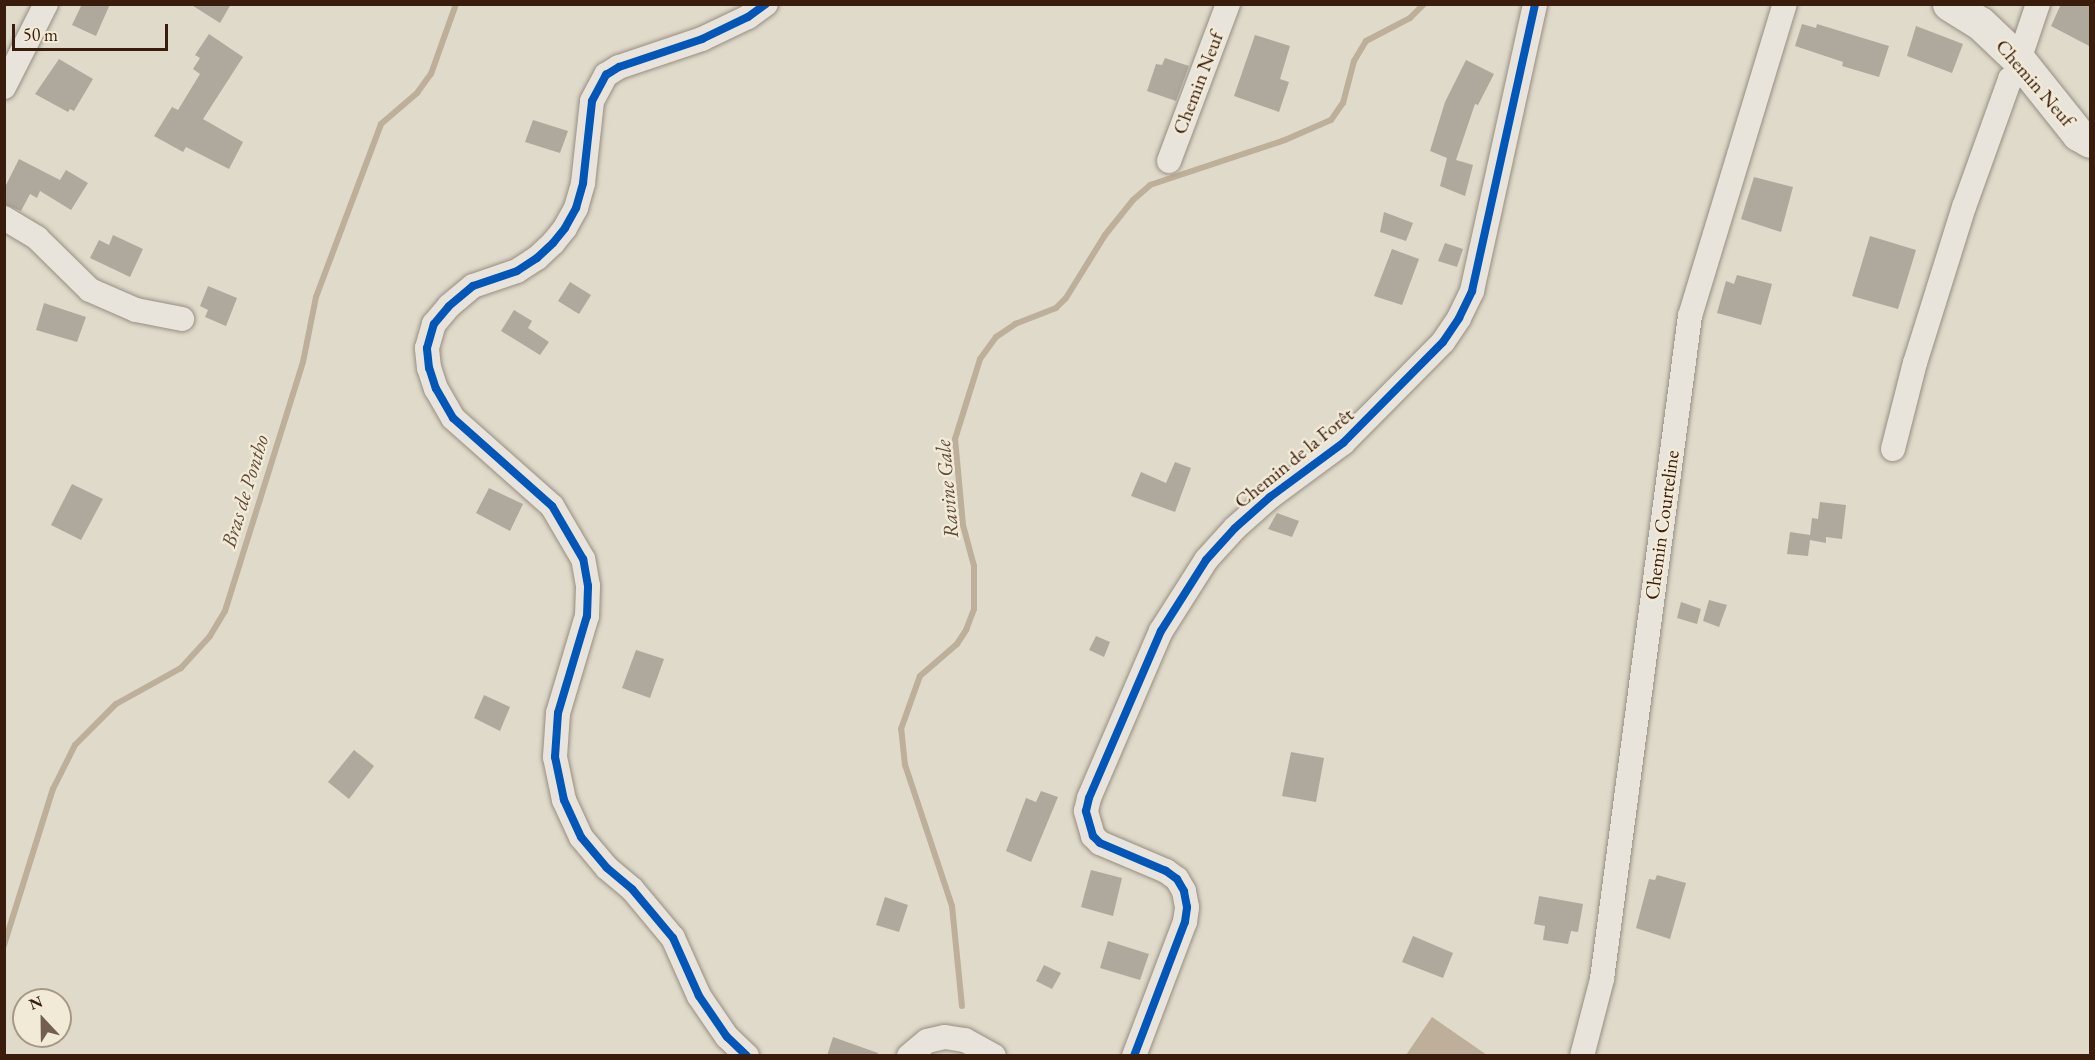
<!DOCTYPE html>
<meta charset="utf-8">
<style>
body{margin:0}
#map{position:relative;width:2095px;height:1060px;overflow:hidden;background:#e0daca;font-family:"EB Garamond",serif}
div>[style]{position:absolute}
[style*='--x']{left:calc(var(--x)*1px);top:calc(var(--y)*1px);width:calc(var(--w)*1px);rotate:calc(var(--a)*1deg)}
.water>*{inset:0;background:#bdaf99}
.stream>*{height:6px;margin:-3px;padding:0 3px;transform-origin:3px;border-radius:3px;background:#bdaf99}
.building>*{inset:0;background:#afa89d}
.roads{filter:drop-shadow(0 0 2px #958e82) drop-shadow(0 0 2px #958e82)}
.street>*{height:24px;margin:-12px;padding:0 12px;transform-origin:12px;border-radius:12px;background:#e8e4dc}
.secondary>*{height:33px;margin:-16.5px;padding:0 16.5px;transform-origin:16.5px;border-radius:16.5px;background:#e8e4dc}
.cycleway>*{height:8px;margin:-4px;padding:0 4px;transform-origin:4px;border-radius:4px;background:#0057b8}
span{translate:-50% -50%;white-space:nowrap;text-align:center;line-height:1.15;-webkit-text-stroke:5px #f1ead7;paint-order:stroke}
.street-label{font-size:20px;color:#3a1c0d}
.water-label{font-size:21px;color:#634937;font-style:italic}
.frame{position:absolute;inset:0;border:6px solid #3a1c0d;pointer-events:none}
.north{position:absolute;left:12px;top:988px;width:60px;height:60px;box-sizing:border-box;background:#f1ead7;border:2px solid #a89886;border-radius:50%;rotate:338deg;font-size:16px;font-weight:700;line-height:24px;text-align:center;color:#3a1c0d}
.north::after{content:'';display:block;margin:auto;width:21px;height:27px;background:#745e4f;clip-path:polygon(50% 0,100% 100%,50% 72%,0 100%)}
.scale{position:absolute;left:12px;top:24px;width:156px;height:27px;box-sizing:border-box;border:3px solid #3a1c0d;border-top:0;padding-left:8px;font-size:18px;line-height:21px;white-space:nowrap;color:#3a1c0d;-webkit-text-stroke:4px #f1ead7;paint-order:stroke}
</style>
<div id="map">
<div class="water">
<div style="clip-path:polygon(1432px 1017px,1487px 1055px,1406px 1055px)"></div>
</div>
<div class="stream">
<div style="--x:4;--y:945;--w:164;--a:-72.6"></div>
<div style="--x:53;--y:789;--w:49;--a:-63.4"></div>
<div style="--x:75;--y:745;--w:58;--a:-45"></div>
<div style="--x:116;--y:704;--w:74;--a:-29"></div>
<div style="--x:181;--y:668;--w:43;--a:-47.8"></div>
<div style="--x:210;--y:636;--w:29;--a:-59"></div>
<div style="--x:225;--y:611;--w:261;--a:-72.6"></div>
<div style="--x:303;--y:362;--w:66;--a:-78.7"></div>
<div style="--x:316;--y:297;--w:185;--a:-69.4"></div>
<div style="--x:381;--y:124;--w:48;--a:-40.7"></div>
<div style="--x:417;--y:93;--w:24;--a:-54"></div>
<div style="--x:431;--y:74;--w:74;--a:-70.3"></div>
<div style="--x:962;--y:1006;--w:100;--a:-95.7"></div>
<div style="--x:952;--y:906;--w:149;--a:-108.4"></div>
<div style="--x:905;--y:765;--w:36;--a:-96"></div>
<div style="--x:901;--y:729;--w:56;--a:-70.3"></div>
<div style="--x:920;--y:676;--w:49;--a:-40.9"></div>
<div style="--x:957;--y:644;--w:17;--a:-57"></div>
<div style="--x:966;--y:630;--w:22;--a:-69"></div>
<div style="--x:974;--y:609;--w:43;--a:-90"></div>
<div style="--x:974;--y:566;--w:42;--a:-105"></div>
<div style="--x:963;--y:525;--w:86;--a:-95.3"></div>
<div style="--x:955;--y:439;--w:84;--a:-72.6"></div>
<div style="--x:980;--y:359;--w:27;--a:-54"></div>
<div style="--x:996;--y:337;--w:23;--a:-34"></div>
<div style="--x:1015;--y:324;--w:44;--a:-21.3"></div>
<div style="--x:1056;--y:308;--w:14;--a:-45"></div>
<div style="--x:1066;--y:298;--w:74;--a:-58.2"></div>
<div style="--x:1105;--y:235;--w:45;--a:-51.3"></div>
<div style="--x:1133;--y:200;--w:23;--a:-41"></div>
<div style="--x:1150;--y:185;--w:142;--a:-18.4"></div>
<div style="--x:1285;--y:140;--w:50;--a:-23.5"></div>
<div style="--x:1331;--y:120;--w:21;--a:-55"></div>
<div style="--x:1343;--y:103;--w:43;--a:-75.3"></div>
<div style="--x:1354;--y:61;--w:23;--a:-59"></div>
<div style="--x:1366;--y:41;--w:50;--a:-27.6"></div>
<div style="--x:1410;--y:18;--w:20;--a:-45"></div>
</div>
<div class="building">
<div style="clip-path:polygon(82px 4px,110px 4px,96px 36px,72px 25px)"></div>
<div style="clip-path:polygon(190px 4px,231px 4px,220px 23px)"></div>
<div style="clip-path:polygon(2061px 4px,2091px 4px,2091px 47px,2051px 26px)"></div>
<div style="clip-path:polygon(1802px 24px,1816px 28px,1817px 24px,1889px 46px,1879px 77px,1842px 66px,1843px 62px,1795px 46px)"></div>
<div style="clip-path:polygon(1916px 26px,1963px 44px,1952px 73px,1907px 56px)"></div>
<div style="clip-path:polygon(209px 34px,243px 57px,203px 119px,243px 142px,229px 169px,186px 147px,183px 152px,154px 136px,172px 107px,178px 110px,200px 74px,193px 69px,200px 58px,195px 55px)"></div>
<div style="clip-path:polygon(1255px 35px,1290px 46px,1280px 79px,1289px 82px,1279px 112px,1234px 96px)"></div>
<div style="clip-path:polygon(1165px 58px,1189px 66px,1176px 101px,1147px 91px,1156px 64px,1162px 65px)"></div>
<div style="clip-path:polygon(59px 59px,93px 79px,74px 111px,70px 109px,68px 112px,35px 94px)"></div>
<div style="clip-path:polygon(1466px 60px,1494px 74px,1478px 105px,1475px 104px,1456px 160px,1473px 165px,1465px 196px,1440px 186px,1447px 158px,1430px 151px,1445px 102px)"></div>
<div style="clip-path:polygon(533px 120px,568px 131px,560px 153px,525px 142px)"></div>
<div style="clip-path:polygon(19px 159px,60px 180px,66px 170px,88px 183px,71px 210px,40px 191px,37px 198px,30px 194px,21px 211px,4px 204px,4px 189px)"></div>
<div style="clip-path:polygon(1754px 177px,1793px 187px,1781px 232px,1741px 219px)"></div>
<div style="clip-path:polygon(1384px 212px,1413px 223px,1406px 241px,1380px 232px)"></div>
<div style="clip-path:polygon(113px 235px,143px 249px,130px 277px,90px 258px,99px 240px,109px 245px)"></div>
<div style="clip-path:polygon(1870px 236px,1916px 250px,1898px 309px,1852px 296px)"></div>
<div style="clip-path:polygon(1445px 243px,1463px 249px,1457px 267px,1438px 261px)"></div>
<div style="clip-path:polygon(1392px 249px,1419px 259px,1402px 305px,1374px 296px)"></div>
<div style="clip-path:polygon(1737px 275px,1772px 284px,1761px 325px,1717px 313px,1726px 281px,1734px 284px)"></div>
<div style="clip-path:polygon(570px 282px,591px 295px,579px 314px,558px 301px)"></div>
<div style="clip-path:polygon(208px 286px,237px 298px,226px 326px,205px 317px,208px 310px,200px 306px)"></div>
<div style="clip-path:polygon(44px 303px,86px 317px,77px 342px,36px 330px)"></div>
<div style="clip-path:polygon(514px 310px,532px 321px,528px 328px,549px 342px,540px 355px,501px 331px)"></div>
<div style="clip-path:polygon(1175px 462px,1191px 468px,1175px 512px,1131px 496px,1141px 472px,1166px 483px)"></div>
<div style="clip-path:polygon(72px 484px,103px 499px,81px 540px,51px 525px)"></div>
<div style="clip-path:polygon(489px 488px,523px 504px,510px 531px,476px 513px)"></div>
<div style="clip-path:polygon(1820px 502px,1846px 505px,1842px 539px,1826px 537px,1826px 543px,1810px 540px,1808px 556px,1787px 554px,1790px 532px,1810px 535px,1812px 518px,1818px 519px)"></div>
<div style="clip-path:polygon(1277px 513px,1299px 521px,1292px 537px,1268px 529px)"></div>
<div style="clip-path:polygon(1709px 600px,1727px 605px,1719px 627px,1703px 621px)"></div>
<div style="clip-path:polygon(1681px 602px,1701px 609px,1697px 624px,1677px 618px)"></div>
<div style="clip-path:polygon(1096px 636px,1110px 642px,1104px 657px,1089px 650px)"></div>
<div style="clip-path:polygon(636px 650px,664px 659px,650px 698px,622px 688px)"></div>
<div style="clip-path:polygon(484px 695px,510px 707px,500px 731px,474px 718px)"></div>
<div style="clip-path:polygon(354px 750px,374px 766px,349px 799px,328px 782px)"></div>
<div style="clip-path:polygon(1291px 752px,1324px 758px,1316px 802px,1282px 796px)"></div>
<div style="clip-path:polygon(1041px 791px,1058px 797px,1031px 862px,1006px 851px,1026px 798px,1036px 802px)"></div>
<div style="clip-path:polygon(1091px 870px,1122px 878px,1113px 916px,1081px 907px)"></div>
<div style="clip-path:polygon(1657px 875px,1686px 883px,1670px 939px,1636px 928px,1649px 879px,1655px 880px)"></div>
<div style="clip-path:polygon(1539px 896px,1583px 904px,1578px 932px,1571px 931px,1568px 944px,1543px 940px,1545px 926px,1534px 924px)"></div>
<div style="clip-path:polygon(885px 897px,908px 905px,899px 932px,876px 925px)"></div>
<div style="clip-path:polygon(1413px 936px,1453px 953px,1443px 978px,1402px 962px)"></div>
<div style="clip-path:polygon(1108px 941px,1149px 954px,1140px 980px,1100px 968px)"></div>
<div style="clip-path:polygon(1044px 965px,1061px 973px,1052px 989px,1036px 981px)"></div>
<div style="clip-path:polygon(833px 1037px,878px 1053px,877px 1056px,827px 1056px)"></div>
</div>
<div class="roads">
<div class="street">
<div style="--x:2019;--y:60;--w:59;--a:-71.3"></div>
<div style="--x:4;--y:87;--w:93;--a:-63.2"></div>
<div style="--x:1169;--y:161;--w:168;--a:-69.4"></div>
<div style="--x:4;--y:218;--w:39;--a:31"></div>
<div style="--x:37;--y:238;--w:74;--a:44.5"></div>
<div style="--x:90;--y:290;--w:50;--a:23.5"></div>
<div style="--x:136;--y:310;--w:47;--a:11.1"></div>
<div style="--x:1893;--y:449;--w:89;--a:-75.7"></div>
<div style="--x:1915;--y:363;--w:164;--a:-72.6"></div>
<div style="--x:1964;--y:207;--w:136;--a:-70.2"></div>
<div style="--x:2010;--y:79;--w:20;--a:-30"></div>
<div style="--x:747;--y:1056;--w:28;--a:-136"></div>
<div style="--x:727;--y:1037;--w:50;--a:-124.3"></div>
<div style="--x:699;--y:996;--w:64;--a:-114.1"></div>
<div style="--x:673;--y:938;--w:64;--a:-129.9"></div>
<div style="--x:632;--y:889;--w:33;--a:-140"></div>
<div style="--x:607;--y:868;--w:40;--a:-130"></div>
<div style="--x:581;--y:837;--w:41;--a:-114.7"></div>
<div style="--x:564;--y:800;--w:44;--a:-101.8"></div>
<div style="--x:555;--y:757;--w:44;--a:-86.1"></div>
<div style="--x:558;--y:713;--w:101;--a:-73.4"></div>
<div style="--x:587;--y:616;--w:30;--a:-88"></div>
<div style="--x:588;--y:586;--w:27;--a:-100"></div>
<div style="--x:583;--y:559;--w:61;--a:-120.3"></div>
<div style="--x:552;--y:506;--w:132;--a:-138.4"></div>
<div style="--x:453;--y:418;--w:34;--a:-120"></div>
<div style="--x:436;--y:389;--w:22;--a:-108"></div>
<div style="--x:429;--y:368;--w:20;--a:-96"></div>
<div style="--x:427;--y:348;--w:25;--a:-74"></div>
<div style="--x:434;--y:324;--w:23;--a:-50"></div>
<div style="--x:449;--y:306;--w:31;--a:-40"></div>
<div style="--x:473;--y:286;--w:46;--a:-18.8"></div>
<div style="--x:517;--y:271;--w:24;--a:-33"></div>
<div style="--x:537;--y:258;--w:22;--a:-43"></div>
<div style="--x:553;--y:243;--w:19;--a:-51"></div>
<div style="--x:565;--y:228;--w:23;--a:-61"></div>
<div style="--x:576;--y:208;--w:26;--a:-74"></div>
<div style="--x:583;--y:183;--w:82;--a:-83.7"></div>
<div style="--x:592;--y:101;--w:30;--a:-62"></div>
<div style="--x:606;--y:75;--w:15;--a:-32"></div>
<div style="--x:619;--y:67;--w:88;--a:-18.6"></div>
<div style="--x:702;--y:39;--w:51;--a:-25.6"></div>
<div style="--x:748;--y:17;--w:22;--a:-36"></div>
<div style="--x:909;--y:1056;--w:23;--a:-40"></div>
<div style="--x:927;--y:1041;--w:18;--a:-13"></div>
<div style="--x:945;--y:1037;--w:20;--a:9"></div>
<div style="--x:965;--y:1040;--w:33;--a:29"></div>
<div style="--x:1134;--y:1056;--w:143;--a:-69.2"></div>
<div style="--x:1185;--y:922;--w:15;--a:-82"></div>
<div style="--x:1187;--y:907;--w:16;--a:-101"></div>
<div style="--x:1184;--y:891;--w:14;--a:-120"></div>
<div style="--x:1177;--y:879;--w:14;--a:-144"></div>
<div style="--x:1166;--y:871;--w:72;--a:-157"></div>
<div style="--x:1100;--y:843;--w:10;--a:-135"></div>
<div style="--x:1093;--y:836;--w:26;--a:-106"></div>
<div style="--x:1086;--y:811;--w:13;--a:-77"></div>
<div style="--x:1089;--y:798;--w:182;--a:-66.7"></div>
<div style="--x:1161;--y:631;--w:84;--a:-57.6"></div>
<div style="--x:1206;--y:560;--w:43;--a:-47.8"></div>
<div style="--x:1235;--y:528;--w:47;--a:-41.5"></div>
<div style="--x:1270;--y:497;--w:91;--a:-36.5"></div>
<div style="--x:1343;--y:443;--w:142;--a:-45.3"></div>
<div style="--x:1443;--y:342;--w:29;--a:-56"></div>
<div style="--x:1459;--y:318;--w:30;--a:-64"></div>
<div style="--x:1472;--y:291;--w:294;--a:-77.6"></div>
<div style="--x:1582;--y:1056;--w:80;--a:-75.4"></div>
<div style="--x:1602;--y:979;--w:669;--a:-82.44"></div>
<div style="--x:1690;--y:316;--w:326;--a:-73.1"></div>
</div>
<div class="secondary">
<div style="--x:1949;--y:4;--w:36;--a:32"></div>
<div style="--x:1980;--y:23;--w:54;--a:43.5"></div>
<div style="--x:2019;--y:60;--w:95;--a:51.4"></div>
<div style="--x:2078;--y:134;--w:14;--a:30"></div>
</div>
</div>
<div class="cycleway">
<div style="--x:747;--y:1056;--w:28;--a:-136"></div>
<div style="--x:727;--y:1037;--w:50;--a:-124.3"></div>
<div style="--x:699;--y:996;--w:64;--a:-114.1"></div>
<div style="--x:673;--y:938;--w:64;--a:-129.9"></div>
<div style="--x:632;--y:889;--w:33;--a:-140"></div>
<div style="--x:607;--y:868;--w:40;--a:-130"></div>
<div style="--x:581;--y:837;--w:41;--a:-114.7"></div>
<div style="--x:564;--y:800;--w:44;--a:-101.8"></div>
<div style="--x:555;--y:757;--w:44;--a:-86.1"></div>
<div style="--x:558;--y:713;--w:101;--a:-73.4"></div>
<div style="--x:587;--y:616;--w:30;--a:-88"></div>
<div style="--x:588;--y:586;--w:27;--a:-100"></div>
<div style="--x:583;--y:559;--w:61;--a:-120.3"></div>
<div style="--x:552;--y:506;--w:132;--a:-138.4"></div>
<div style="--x:453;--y:418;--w:34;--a:-120"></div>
<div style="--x:436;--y:389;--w:22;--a:-108"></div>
<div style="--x:429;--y:368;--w:20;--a:-96"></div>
<div style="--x:427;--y:348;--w:25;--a:-74"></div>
<div style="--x:434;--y:324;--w:23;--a:-50"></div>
<div style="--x:449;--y:306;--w:31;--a:-40"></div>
<div style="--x:473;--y:286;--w:46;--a:-18.8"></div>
<div style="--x:517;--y:271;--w:24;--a:-33"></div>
<div style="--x:537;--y:258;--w:22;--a:-43"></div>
<div style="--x:553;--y:243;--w:19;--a:-51"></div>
<div style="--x:565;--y:228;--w:23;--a:-61"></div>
<div style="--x:576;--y:208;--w:26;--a:-74"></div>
<div style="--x:583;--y:183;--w:82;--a:-83.7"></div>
<div style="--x:592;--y:101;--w:30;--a:-62"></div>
<div style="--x:606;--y:75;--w:15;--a:-32"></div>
<div style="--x:619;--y:67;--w:88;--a:-18.6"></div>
<div style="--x:702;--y:39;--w:51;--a:-25.6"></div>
<div style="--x:748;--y:17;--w:22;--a:-36"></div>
<div style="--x:1134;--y:1056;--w:143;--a:-69.2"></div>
<div style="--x:1185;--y:922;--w:15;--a:-82"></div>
<div style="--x:1187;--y:907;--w:16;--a:-101"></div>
<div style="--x:1184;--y:891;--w:14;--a:-120"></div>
<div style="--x:1177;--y:879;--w:14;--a:-144"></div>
<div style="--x:1166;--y:871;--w:72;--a:-157"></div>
<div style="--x:1100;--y:843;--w:10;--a:-135"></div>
<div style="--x:1093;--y:836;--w:26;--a:-106"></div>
<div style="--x:1086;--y:811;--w:13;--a:-77"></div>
<div style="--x:1089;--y:798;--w:182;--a:-66.7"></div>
<div style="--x:1161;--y:631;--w:84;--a:-57.6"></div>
<div style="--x:1206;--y:560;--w:43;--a:-47.8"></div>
<div style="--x:1235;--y:528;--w:47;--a:-41.5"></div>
<div style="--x:1270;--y:497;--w:91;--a:-36.5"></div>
<div style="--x:1343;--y:443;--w:142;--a:-45.3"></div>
<div style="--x:1443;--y:342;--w:29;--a:-56"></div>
<div style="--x:1459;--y:318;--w:30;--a:-64"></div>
<div style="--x:1472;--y:291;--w:294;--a:-77.6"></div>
</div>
<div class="street-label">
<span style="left:1198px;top:83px;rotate:-69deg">Chemin Neuf</span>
<span style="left:2035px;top:83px;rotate:49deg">Chemin Neuf</span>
<span style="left:1294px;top:458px;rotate:-39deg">Chemin de la Forêt</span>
<span style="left:1662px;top:525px;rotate:-82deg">Chemin Courteline</span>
</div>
<div class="water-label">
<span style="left:947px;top:489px;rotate:-95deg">Ravine Gale</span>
<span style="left:245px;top:491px;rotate:-73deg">Bras de Pontho</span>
</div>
<div class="frame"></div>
<div class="north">N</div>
<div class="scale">50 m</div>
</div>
